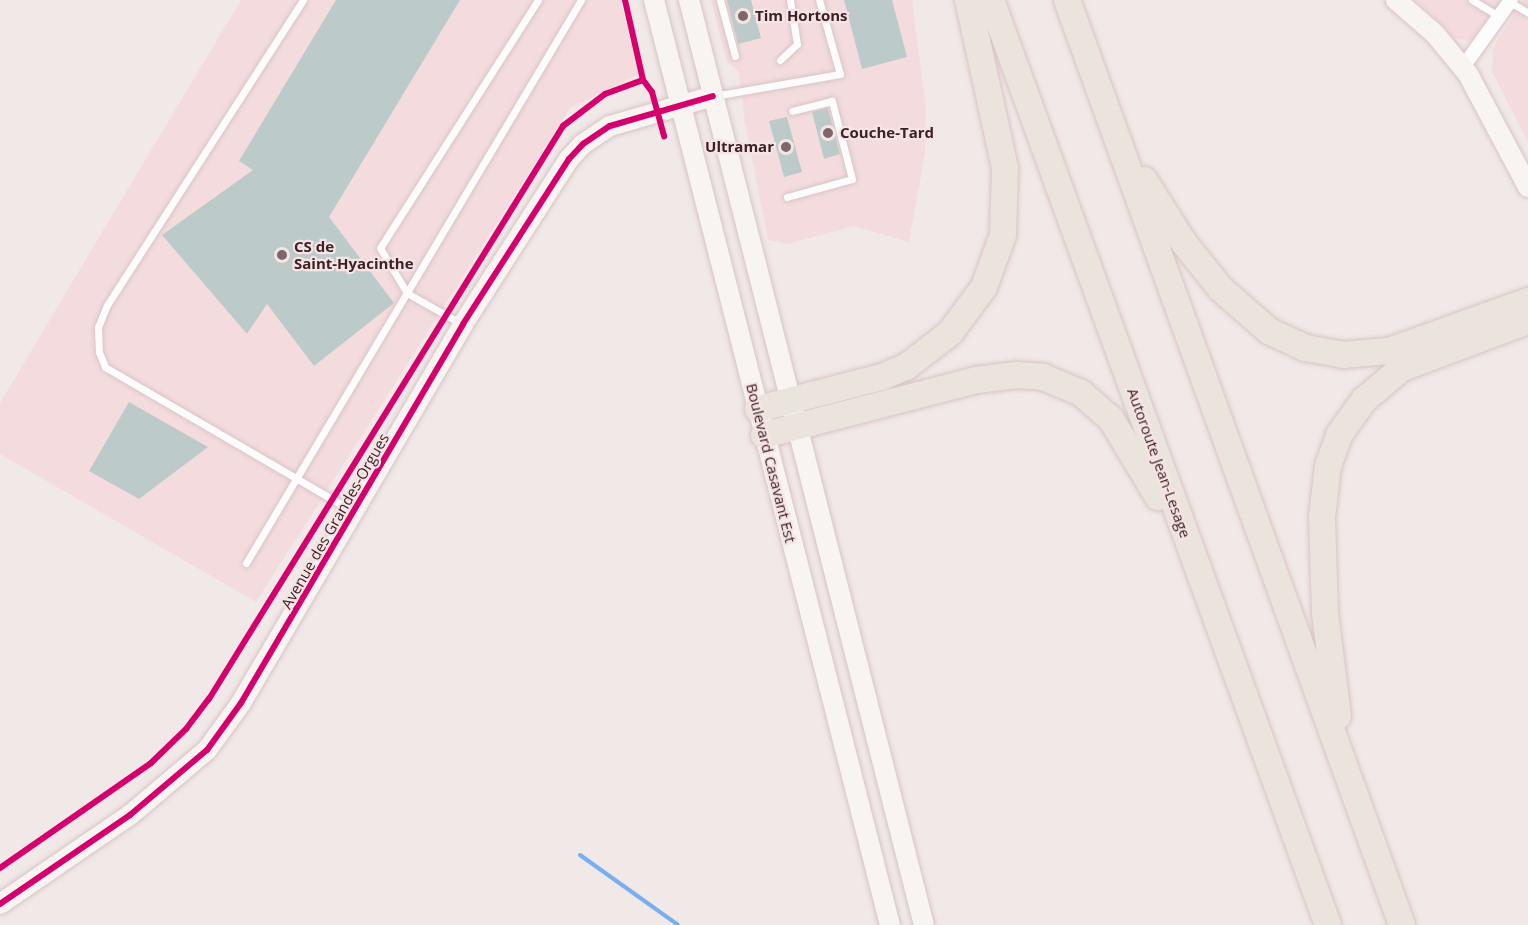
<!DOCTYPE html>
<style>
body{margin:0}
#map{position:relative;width:1528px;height:925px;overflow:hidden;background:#f1e8e8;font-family:"Open Sans",sans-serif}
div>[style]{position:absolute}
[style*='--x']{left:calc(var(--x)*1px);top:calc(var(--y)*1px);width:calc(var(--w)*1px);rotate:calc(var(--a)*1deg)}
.built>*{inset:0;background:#f4dcde}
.stream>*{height:4px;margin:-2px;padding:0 2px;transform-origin:2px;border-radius:2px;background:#79aeef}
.building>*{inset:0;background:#bdcaca}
.roads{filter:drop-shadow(0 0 2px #d8c4c5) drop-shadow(0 0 2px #d8c4c5)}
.lane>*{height:7px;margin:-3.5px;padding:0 3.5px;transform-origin:3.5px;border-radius:3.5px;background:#fdfcfc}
.street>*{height:14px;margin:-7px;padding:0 7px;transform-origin:7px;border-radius:7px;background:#fdfcfc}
.secondary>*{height:20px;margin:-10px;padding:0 10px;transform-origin:10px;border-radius:10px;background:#f7f4f2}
.highway>*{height:26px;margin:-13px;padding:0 13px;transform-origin:13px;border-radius:13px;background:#ebe4dc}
.cycleway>*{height:6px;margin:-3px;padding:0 3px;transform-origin:3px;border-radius:3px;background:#d6006c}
.dots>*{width:16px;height:16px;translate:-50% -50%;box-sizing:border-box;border:3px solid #f5e4e5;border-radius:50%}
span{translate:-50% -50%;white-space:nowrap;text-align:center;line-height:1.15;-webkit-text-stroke:4.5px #f5e4e5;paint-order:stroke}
.poi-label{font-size:15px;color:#3e2124;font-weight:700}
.left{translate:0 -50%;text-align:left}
.right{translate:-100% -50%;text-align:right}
.street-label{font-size:15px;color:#3e2124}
</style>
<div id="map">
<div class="built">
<div style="clip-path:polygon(241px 0,620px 0,639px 74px,570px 108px,256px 602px,0 454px,0 403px)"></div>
<div style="clip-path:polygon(711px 0,912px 0,926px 108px,925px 153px,909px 242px,854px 226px,788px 244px,768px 240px,745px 123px,739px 72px,727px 62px)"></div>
<div style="clip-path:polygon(1416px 0,1502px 0,1479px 37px,1471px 42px,1454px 38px)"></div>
<div style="clip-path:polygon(1523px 0,1528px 0,1528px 142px,1492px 72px,1493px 48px)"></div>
</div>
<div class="stream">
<div style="--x:580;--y:855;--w:120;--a:35.5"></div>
</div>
<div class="building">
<div style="clip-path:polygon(336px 0,460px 0,329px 217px,394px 303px,314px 366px,267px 304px,247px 334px,162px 235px,253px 170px,239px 161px)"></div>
<div style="clip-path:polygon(727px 0,751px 0,761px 38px,738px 44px)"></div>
<div style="clip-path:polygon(844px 0,892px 0,907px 57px,862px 69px)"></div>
<div style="clip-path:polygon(828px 108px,840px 154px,824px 159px,812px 112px)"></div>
<div style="clip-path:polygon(787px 117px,802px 172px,784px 177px,769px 121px)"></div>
<div style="clip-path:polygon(129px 402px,208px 447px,139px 499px,89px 471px)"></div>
</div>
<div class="roads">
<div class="lane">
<div style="--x:303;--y:0;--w:363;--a:122.7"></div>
<div style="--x:107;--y:305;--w:24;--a:112"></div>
<div style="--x:98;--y:327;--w:25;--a:88"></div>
<div style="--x:99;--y:352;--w:16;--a:68"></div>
<div style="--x:105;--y:367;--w:286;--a:30.2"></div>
<div style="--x:720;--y:0;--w:58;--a:75"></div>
<div style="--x:1472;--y:0;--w:33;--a:31"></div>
<div style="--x:1510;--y:2;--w:21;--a:31"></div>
<div style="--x:780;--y:60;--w:23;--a:-43"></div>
<div style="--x:797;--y:44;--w:45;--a:-99"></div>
<div style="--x:714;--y:96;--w:128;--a:-9.9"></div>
<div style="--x:840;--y:74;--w:77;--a:-105.8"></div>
<div style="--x:787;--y:197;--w:67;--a:-15.5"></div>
<div style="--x:852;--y:179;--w:81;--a:-104.4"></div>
<div style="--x:832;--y:101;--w:41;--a:166"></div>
<div style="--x:460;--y:323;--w:61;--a:-150.5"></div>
<div style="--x:407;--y:293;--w:52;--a:-121"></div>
<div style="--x:380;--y:248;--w:294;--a:-57.5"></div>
<div style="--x:246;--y:563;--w:655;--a:-59.25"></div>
</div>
<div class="street">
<div style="--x:1463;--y:67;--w:82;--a:-54.4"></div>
</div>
<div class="secondary">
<div style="--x:654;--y:0;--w:955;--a:75.69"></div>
<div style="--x:689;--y:0;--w:954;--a:75.75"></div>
<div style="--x:1396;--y:0;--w:52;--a:41.1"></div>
<div style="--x:1435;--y:34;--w:52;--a:50.5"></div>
<div style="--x:1468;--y:74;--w:128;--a:62"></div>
<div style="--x:0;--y:904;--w:158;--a:-34.4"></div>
<div style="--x:130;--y:815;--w:101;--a:-40.2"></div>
<div style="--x:207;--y:750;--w:58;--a:-54.1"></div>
<div style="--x:241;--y:703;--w:439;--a:-59.6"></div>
<div style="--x:463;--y:324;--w:196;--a:-57.3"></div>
<div style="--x:569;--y:159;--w:21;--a:-47"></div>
<div style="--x:583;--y:144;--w:32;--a:-34"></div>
<div style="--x:610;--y:126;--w:107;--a:-16.2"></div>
</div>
<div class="highway">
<div style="--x:991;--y:0;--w:984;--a:69.98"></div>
<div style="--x:1067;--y:0;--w:984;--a:70.09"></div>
<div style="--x:1144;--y:180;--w:75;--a:57.6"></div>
<div style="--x:1184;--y:243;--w:59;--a:51.2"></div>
<div style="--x:1221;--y:289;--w:64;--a:41.2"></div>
<div style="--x:1269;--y:331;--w:40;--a:25"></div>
<div style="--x:1305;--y:348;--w:39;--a:10"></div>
<div style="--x:1343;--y:355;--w:46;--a:-5"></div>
<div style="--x:1389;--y:351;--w:148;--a:-19.8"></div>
<div style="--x:758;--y:409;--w:128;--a:-14.5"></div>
<div style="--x:882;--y:377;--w:26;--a:-23"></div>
<div style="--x:906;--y:367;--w:56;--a:-37.7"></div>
<div style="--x:950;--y:333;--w:57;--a:-53.5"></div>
<div style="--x:984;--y:287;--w:55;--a:-69.9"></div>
<div style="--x:1003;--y:235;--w:67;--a:-88.3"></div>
<div style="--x:1005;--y:168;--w:172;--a:-102.4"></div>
<div style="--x:764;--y:435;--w:219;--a:-14.5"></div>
<div style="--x:976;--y:380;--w:41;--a:-7"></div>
<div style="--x:1017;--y:375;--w:26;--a:4"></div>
<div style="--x:1043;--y:377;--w:41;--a:22.8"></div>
<div style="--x:1081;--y:393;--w:40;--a:41"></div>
<div style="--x:1111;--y:419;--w:91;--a:58.9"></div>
<div style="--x:1338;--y:716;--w:104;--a:-97.2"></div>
<div style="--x:1325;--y:613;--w:96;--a:-91.8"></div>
<div style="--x:1322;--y:517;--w:51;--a:-83.3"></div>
<div style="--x:1328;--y:466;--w:33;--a:-70"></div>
<div style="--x:1339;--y:435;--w:43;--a:-54.5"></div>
<div style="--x:1364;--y:400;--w:50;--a:-40.1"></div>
<div style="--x:1402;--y:368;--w:134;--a:-20.5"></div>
</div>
</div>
<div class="cycleway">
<div style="--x:625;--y:0;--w:82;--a:77.3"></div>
<div style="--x:643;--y:80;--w:15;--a:53"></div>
<div style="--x:652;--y:92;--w:46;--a:74.7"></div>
<div style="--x:0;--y:868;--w:184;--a:-34.8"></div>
<div style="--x:151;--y:763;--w:49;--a:-44.2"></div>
<div style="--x:186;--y:729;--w:38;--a:-53"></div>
<div style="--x:209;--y:699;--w:674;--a:-58.29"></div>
<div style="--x:563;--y:126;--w:53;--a:-37.3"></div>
<div style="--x:605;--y:94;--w:40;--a:-20.2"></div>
<div style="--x:0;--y:904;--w:158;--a:-34.4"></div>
<div style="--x:130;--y:815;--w:101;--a:-40.2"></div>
<div style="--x:207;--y:750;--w:58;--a:-54.1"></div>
<div style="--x:241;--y:703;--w:439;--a:-59.6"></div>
<div style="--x:463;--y:324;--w:196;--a:-57.3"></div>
<div style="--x:569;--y:159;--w:21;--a:-47"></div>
<div style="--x:583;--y:144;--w:32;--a:-34"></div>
<div style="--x:610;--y:126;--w:107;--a:-16.2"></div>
</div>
<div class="dots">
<div style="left:743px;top:16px;background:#7d6769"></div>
<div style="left:828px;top:133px;background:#7d6769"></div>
<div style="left:786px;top:147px;background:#7d6769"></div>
<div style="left:282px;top:255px;background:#7d6769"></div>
</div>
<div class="poi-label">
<span class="left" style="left:755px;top:16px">Tim Hortons</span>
<span class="left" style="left:840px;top:133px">Couche-Tard</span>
<span class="right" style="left:774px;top:147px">Ultramar</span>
<span class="left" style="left:294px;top:255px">CS de<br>Saint-Hyacinthe</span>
</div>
<div class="street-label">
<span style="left:771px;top:463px;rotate:76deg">Boulevard Casavant Est</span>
<span style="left:1159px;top:463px;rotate:70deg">Autoroute Jean-Lesage</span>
<span style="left:335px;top:521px;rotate:-60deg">Avenue des Grandes-Orgues</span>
</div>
</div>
